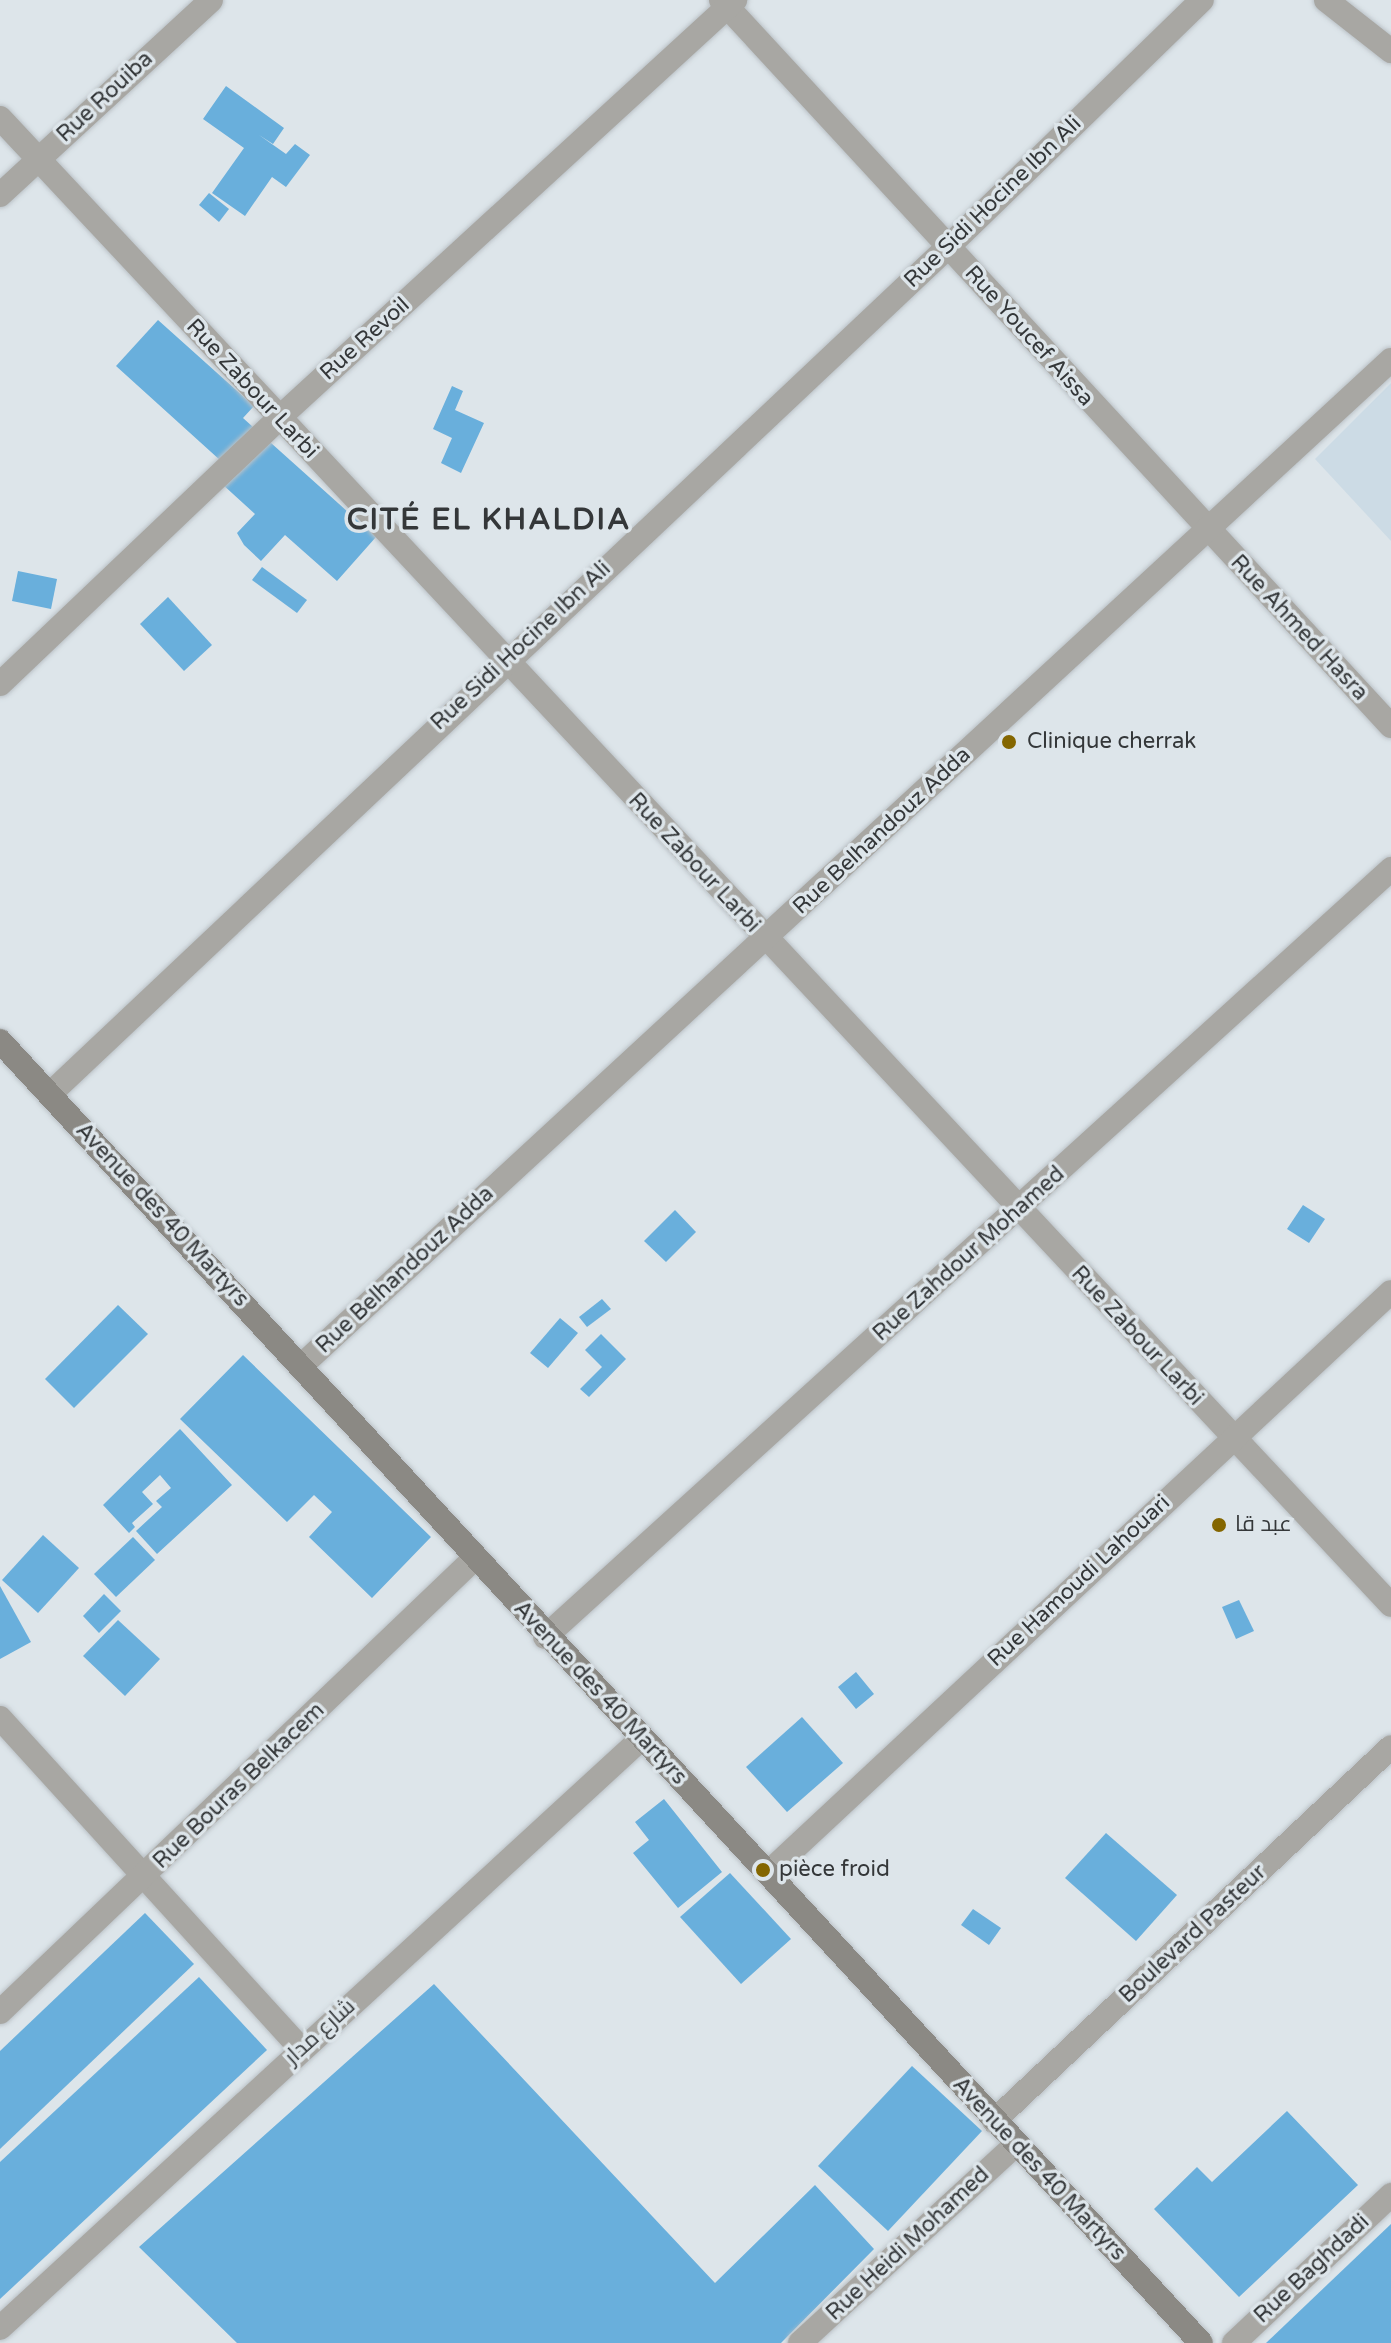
<!DOCTYPE html>
<meta charset="utf-8">
<style>
body{margin:0}
#map{position:relative;width:1391px;height:2343px;overflow:hidden;background:#dde5ea;font-family:"Varela Round",Cairo,sans-serif}
div>[style]{position:absolute}
[style*='--x']{left:calc(var(--x)*1px);top:calc(var(--y)*1px);width:calc(var(--w)*1px);rotate:calc(var(--a)*1deg)}
.built>*{inset:0;background:#ccdbe5}
.building>*{inset:0;background:#69afdc}
.roads{filter:drop-shadow(0 0 2px #bbc2c7) drop-shadow(0 0 2px #bbc2c7)}
.street>*{height:24px;margin:-12px;padding:0 12px;transform-origin:12px;border-radius:12px;background:#a8a7a3}
.secondary>*{height:24px;margin:-12px;padding:0 12px;transform-origin:12px;border-radius:12px;background:#8b8984}
.dots>*{width:22px;height:22px;translate:-50% -50%;box-sizing:border-box;border:4px solid #dde5ea;border-radius:50%}
span{translate:-50% -50%;white-space:nowrap;text-align:center;line-height:1.15;-webkit-text-stroke:7px #dde5ea;paint-order:stroke}
.street-label{font-size:22px;color:#343739}
.poi-label{font-size:22px;color:#343739}
.left{translate:0 -50%;text-align:left}
.district-label{font-size:30px;color:#343739;font-weight:700;letter-spacing:2px}
</style>
<div id="map">
<div class="built">
<div style="clip-path:polygon(1391px 383px,1391px 541px,1315px 459px)"></div>
</div>
<div class="building">
<div style="clip-path:polygon(226px 86px,284px 128px,273px 144px,259px 135px,286px 154px,295px 144px,310px 155px,286px 187px,272px 177px,245px 216px,212px 193px,244px 148px,203px 119px)"></div>
<div style="clip-path:polygon(209px 193px,229px 209px,219px 222px,199px 205px)"></div>
<div style="clip-path:polygon(158px 320px,254px 406px,243px 418px,376px 537px,337px 581px,285px 535px,261px 561px,244px 545px,237px 533px,255px 514px,210px 473px,221px 461px,116px 366px)"></div>
<div style="clip-path:polygon(452px 386px,463px 391px,455px 410px,484px 423px,461px 473px,441px 463px,452px 438px,433px 429px)"></div>
<div style="clip-path:polygon(262px 567px,307px 600px,297px 613px,252px 580px)"></div>
<div style="clip-path:polygon(18px 571px,57px 579px,51px 609px,12px 601px)"></div>
<div style="clip-path:polygon(168px 597px,212px 645px,184px 671px,140px 624px)"></div>
<div style="clip-path:polygon(1303px 1205px,1325px 1219px,1309px 1243px,1287px 1229px)"></div>
<div style="clip-path:polygon(675px 1210px,696px 1232px,666px 1262px,644px 1241px)"></div>
<div style="clip-path:polygon(602px 1299px,611px 1309px,587px 1327px,579px 1317px)"></div>
<div style="clip-path:polygon(118px 1305px,148px 1334px,74px 1408px,45px 1379px)"></div>
<div style="clip-path:polygon(560px 1318px,578px 1333px,548px 1368px,530px 1353px)"></div>
<div style="clip-path:polygon(601px 1334px,626px 1359px,589px 1397px,580px 1389px,602px 1367px,585px 1350px)"></div>
<div style="clip-path:polygon(243px 1355px,431px 1537px,372px 1598px,309px 1537px,332px 1512px,314px 1495px,287px 1522px,180px 1419px)"></div>
<div style="clip-path:polygon(180px 1429px,232px 1485px,157px 1554px,136px 1531px,162px 1507px,156px 1501px,171px 1488px,160px 1475px,142px 1492px,153px 1504px,132px 1523px,135px 1527px,129px 1533px,103px 1505px)"></div>
<div style="clip-path:polygon(43px 1535px,79px 1568px,38px 1613px,2px 1580px)"></div>
<div style="clip-path:polygon(133px 1537px,155px 1560px,116px 1597px,94px 1574px)"></div>
<div style="clip-path:polygon(0 1586px,31px 1642px,0 1659px)"></div>
<div style="clip-path:polygon(104px 1594px,121px 1611px,99px 1633px,83px 1616px)"></div>
<div style="clip-path:polygon(1239px 1600px,1254px 1631px,1236px 1639px,1222px 1607px)"></div>
<div style="clip-path:polygon(118px 1620px,160px 1659px,125px 1696px,83px 1656px)"></div>
<div style="clip-path:polygon(856px 1672px,874px 1694px,856px 1709px,838px 1687px)"></div>
<div style="clip-path:polygon(802px 1717px,843px 1763px,787px 1812px,746px 1767px)"></div>
<div style="clip-path:polygon(664px 1799px,722px 1872px,678px 1908px,633px 1853px,649px 1840px,635px 1822px)"></div>
<div style="clip-path:polygon(1106px 1833px,1177px 1895px,1136px 1941px,1065px 1878px)"></div>
<div style="clip-path:polygon(730px 1873px,791px 1939px,741px 1984px,680px 1917px)"></div>
<div style="clip-path:polygon(973px 1909px,1001px 1928px,989px 1945px,961px 1925px)"></div>
<div style="clip-path:polygon(145px 1913px,194px 1964px,0 2149px,0 2051px)"></div>
<div style="clip-path:polygon(199px 1977px,267px 2050px,0 2299px,0 2162px)"></div>
<div style="clip-path:polygon(434px 1984px,715px 2283px,815px 2185px,874px 2249px,781px 2343px,237px 2343px,139px 2247px)"></div>
<div style="clip-path:polygon(912px 2066px,982px 2131px,888px 2231px,818px 2166px)"></div>
<div style="clip-path:polygon(1287px 2111px,1358px 2185px,1239px 2297px,1154px 2209px,1197px 2167px,1212px 2182px)"></div>
<div style="clip-path:polygon(1391px 2224px,1391px 2343px,1266px 2343px)"></div>
</div>
<div class="roads">
<div class="street">
<div style="--x:721;--y:0;--w:988;--a:47.3"></div>
<div style="--x:1326;--y:0;--w:83;--a:38.1"></div>
<div style="--x:0;--y:118;--w:2036;--a:46.91"></div>
<div style="--x:0;--y:195;--w:287;--a:-42.7"></div>
<div style="--x:0;--y:684;--w:385;--a:-43.6"></div>
<div style="--x:279;--y:418;--w:619;--a:-42.51"></div>
<div style="--x:50;--y:1094;--w:1234;--a:-43.33"></div>
<div style="--x:948;--y:247;--w:354;--a:-44.2"></div>
<div style="--x:301;--y:1366;--w:1483;--a:-42.71"></div>
<div style="--x:545;--y:1637;--w:1143;--a:-42.23"></div>
<div style="--x:0;--y:1718;--w:447;--a:47.7"></div>
<div style="--x:769;--y:1872;--w:850;--a:-43"></div>
<div style="--x:0;--y:2012;--w:657;--a:-43.71"></div>
<div style="--x:994;--y:2121;--w:545;--a:-43.29"></div>
<div style="--x:0;--y:2328;--w:872;--a:-42.58"></div>
<div style="--x:800;--y:2343;--w:292;--a:-42.6"></div>
<div style="--x:1234;--y:2343;--w:216;--a:-43.3"></div>
</div>
<div class="secondary">
<div style="--x:0;--y:1041;--w:1771;--a:47.31"></div>
</div>
</div>
<div class="dots">
<div style="left:1009px;top:742px;background:#846600"></div>
<div style="left:1219px;top:1525px;background:#846600"></div>
<div style="left:763px;top:1870px;background:#846600"></div>
</div>
<div class="street-label">
<span style="left:105px;top:97px;rotate:-43deg">Rue Rouiba</span>
<span style="left:993px;top:202px;rotate:-44deg">Rue Sidi Hocine Ibn Ali</span>
<span style="left:1029px;top:336px;rotate:48deg">Rue Youcef Aissa</span>
<span style="left:365px;top:339px;rotate:-42deg">Rue Revoil</span>
<span style="left:252px;top:389px;rotate:47deg">Rue Zabour Larbi</span>
<span style="left:1299px;top:628px;rotate:47deg">Rue Ahmed Hasra</span>
<span style="left:521px;top:646px;rotate:-43deg">Rue Sidi Hocine Ibn Ali</span>
<span style="left:882px;top:831px;rotate:-43deg">Rue Belhandouz Adda</span>
<span style="left:694px;top:863px;rotate:47deg">Rue Zabour Larbi</span>
<span style="left:162px;top:1215px;rotate:47deg">Avenue des 40 Martyrs</span>
<span style="left:969px;top:1254px;rotate:-42deg">Rue Zahdour Mohamed</span>
<span style="left:405px;top:1270px;rotate:-43deg">Rue Belhandouz Adda</span>
<span style="left:1137px;top:1336px;rotate:47deg">Rue Zabour Larbi</span>
<span style="left:1079px;top:1581px;rotate:-43deg">Rue Hamoudi Lahouari</span>
<span style="left:600px;top:1693px;rotate:47deg">Avenue des 40 Martyrs</span>
<span style="left:239px;top:1786px;rotate:-44deg">Rue Bouras Belkacem</span>
<span style="left:1193px;top:1934px;rotate:-43deg">Boulevard Pasteur</span>
<span style="left:320px;top:2032px;rotate:-42deg">شارع مدار</span>
<span style="left:1039px;top:2169px;rotate:47deg">Avenue des 40 Martyrs</span>
<span style="left:908px;top:2244px;rotate:-43deg">Rue Heidi Mohamed</span>
<span style="left:1312px;top:2269px;rotate:-43deg">Rue Baghdadi</span>
</div>
<div class="poi-label">
<span class="left" style="left:1027px;top:742px">Clinique cherrak</span>
<span class="left" style="left:1235px;top:1525px">عبد قا</span>
<span class="left" style="left:779px;top:1870px">pièce froid</span>
</div>
<div class="district-label">
<span style="left:489px;top:520px">CITÉ EL KHALDIA</span>
</div>
</div>
